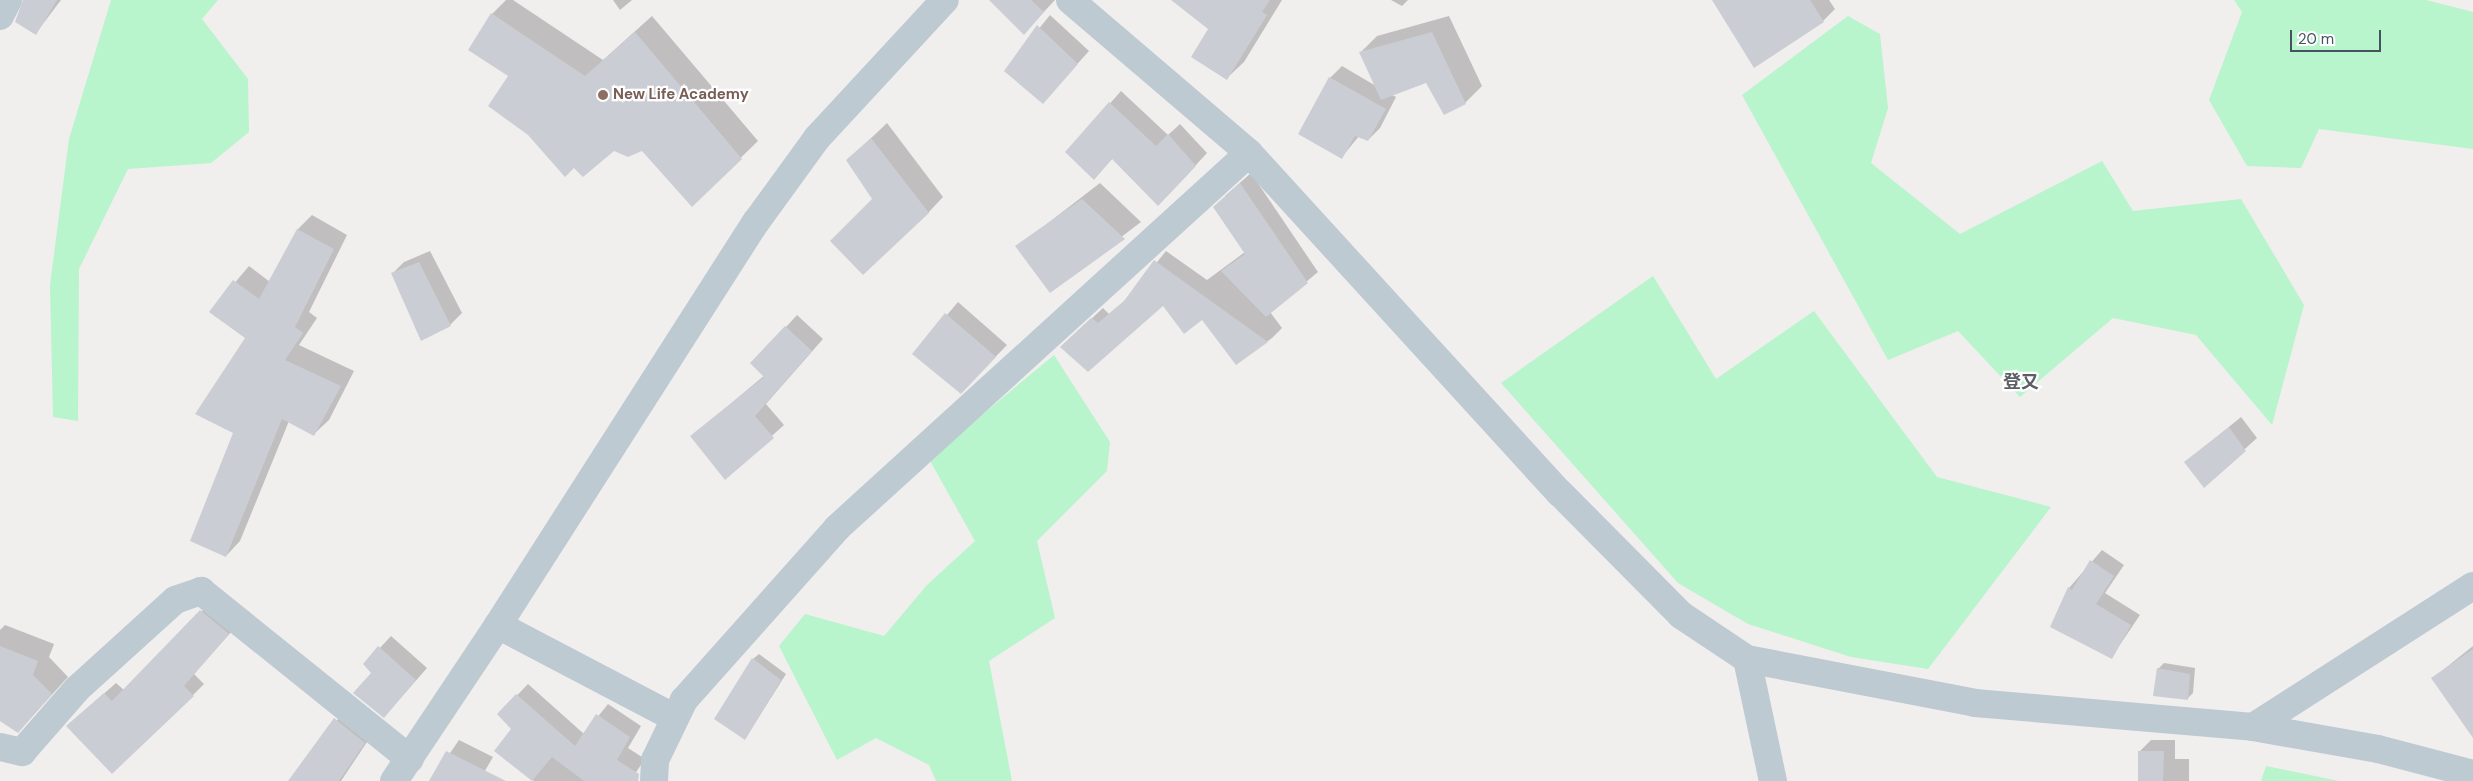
<!DOCTYPE html>
<meta charset="utf-8">
<style>
body{margin:0}
#map{position:relative;width:2473px;height:781px;overflow:hidden;background:#f1eeee;font-family:"DM Sans","Noto Sans JP",sans-serif}
div>[style]{position:absolute}
[style*='--x']{left:calc(var(--x)*1px);top:calc(var(--y)*1px);width:calc(var(--w)*1px);rotate:calc(var(--a)*1deg)}
.green>*{inset:0;background:#b8f4cc}
.shadow>*{inset:0;background:#0003}
.building>*{inset:0;background:#caced4}
.minor>*{height:28px;margin:-14px;padding:0 14px;transform-origin:14px;border-radius:14px;background:#bdcad2}
.tertiary>*{height:28px;margin:-14px;padding:0 14px;transform-origin:14px;border-radius:14px;background:#bdcad2}
.dots>*{width:14px;height:14px;translate:-50% -50%;box-sizing:border-box;border:2px solid #fff;border-radius:50%}
span{translate:-50% -50%;white-space:nowrap;text-align:center;line-height:1.15;-webkit-text-stroke:4.5px #fff;paint-order:stroke}
.education-label{font-size:15px;color:#785e54;font-weight:700}
.left{translate:0 -50%;text-align:left}
.quarter-label{font-size:18px;color:#5a5f64;font-weight:700}
.scale{position:absolute;left:2290px;top:30px;width:91px;height:22px;box-sizing:border-box;border:2px solid #45535e;border-top:0;padding-left:6px;font-size:15px;line-height:18px;white-space:nowrap;color:#45535e;-webkit-text-stroke:4px #fff;paint-order:stroke}
</style>
<div id="map">
<div class="green">
<div style="clip-path:polygon(111px 0,218px 0,202px 19px,248px 79px,249px 132px,211px 163px,128px 169px,79px 269px,78px 421px,53px 417px,50px 285px,69px 139px)"></div>
<div style="clip-path:polygon(2234px 0,2426px 0,2473px 12px,2473px 149px,2319px 129px,2301px 168px,2247px 166px,2209px 100px,2242px 12px)"></div>
<div style="clip-path:polygon(1848px 16px,1880px 34px,1888px 108px,1871px 163px,1960px 234px,2102px 161px,2133px 211px,2241px 199px,2304px 305px,2272px 425px,2196px 335px,2113px 318px,2020px 397px,1958px 331px,1888px 360px,1742px 95px)"></div>
<div style="clip-path:polygon(1653px 276px,1716px 379px,1814px 311px,1937px 477px,2051px 507px,1928px 669px,1851px 657px,1748px 624px,1678px 583px,1501px 383px)"></div>
<div style="clip-path:polygon(1054px 355px,1110px 442px,1107px 471px,1037px 541px,1055px 618px,989px 661px,1012px 781px,936px 781px,929px 765px,876px 738px,837px 760px,779px 646px,805px 614px,884px 636px,927px 585px,975px 541px,929px 459px)"></div>
<div style="clip-path:polygon(2266px 766px,2339px 781px,2261px 781px)"></div>
</div>
<div class="shadow">
<div style="clip-path:polygon(25px 0,61px 0,36px 33px)"></div>
<div style="clip-path:polygon(506px 0,513px 0,603px 60px,652px 16px,758px 141px,692px 205px,643px 150px,509px 75px,492px 14px)"></div>
<div style="clip-path:polygon(613px 0,632px 0,620px 10px)"></div>
<div style="clip-path:polygon(992px 0,1055px 0,1024px 33px)"></div>
<div style="clip-path:polygon(1173px 0,1282px 0,1244px 62px,1227px 78px,1210px 29px)"></div>
<div style="clip-path:polygon(1391px 0,1408px 0,1402px 6px)"></div>
<div style="clip-path:polygon(1747px 0,1829px 0,1835px 9px,1823px 21px)"></div>
<div style="clip-path:polygon(1050px 15px,1089px 51px,1043px 102px,1005px 71px)"></div>
<div style="clip-path:polygon(1449px 16px,1482px 86px,1465px 103px,1427px 81px,1392px 95px,1396px 97px,1380px 128px,1368px 140px,1359px 136px,1342px 157px,1330px 78px,1342px 66px,1376px 86px,1361px 52px,1377px 36px)"></div>
<div style="clip-path:polygon(1121px 91px,1168px 135px,1180px 124px,1207px 153px,1170px 193px,1113px 158px,1094px 178px,1067px 152px)"></div>
<div style="clip-path:polygon(887px 123px,943px 197px,928px 213px,874px 199px,847px 161px)"></div>
<div style="clip-path:polygon(1251px 173px,1318px 272px,1270px 312px,1282px 328px,1272px 338px,1237px 364px,1202px 318px,1163px 304px,1073px 336px,1103px 308px,1109px 314px,1129px 297px,1166px 251px,1207px 280px,1245px 252px,1225px 196px)"></div>
<div style="clip-path:polygon(1100px 183px,1141px 222px,1050px 291px,1017px 247px)"></div>
<div style="clip-path:polygon(312px 215px,347px 235px,309px 312px,317px 318px,299px 345px,354px 371px,329px 420px,314px 434px,289px 421px,240px 541px,226px 556px,246px 338px,210px 312px,249px 266px,270px 282px,298px 229px)"></div>
<div style="clip-path:polygon(430px 251px,462px 313px,450px 325px,392px 274px,404px 262px)"></div>
<div style="clip-path:polygon(958px 302px,1007px 345px,972px 381px,914px 354px)"></div>
<div style="clip-path:polygon(797px 315px,823px 339px,766px 404px,784px 425px,725px 478px,692px 436px,765px 375px,786px 327px)"></div>
<div style="clip-path:polygon(2241px 417px,2257px 438px,2204px 486px,2186px 462px)"></div>
<div style="clip-path:polygon(2102px 550px,2124px 565px,2105px 593px,2140px 615px,2111px 658px,2052px 627px,2069px 588px)"></div>
<div style="clip-path:polygon(213px 600px,240px 622px,194px 674px,204px 684px,193px 695px,67px 726px,116px 683px,124px 690px)"></div>
<div style="clip-path:polygon(5px 625px,54px 644px,49px 657px,68px 677px,18px 732px,0 719px,0 630px)"></div>
<div style="clip-path:polygon(391px 636px,427px 668px,384px 717px,373px 673px,365px 664px)"></div>
<div style="clip-path:polygon(2473px 646px,2473px 712px,2433px 678px)"></div>
<div style="clip-path:polygon(759px 654px,786px 674px,745px 739px,753px 659px)"></div>
<div style="clip-path:polygon(2164px 663px,2195px 668px,2193px 693px,2188px 698px,2158px 669px)"></div>
<div style="clip-path:polygon(528px 684px,584px 734px,608px 704px,641px 726px,628px 748px,645px 759px,630px 781px,534px 781px,496px 751px,512px 728px,499px 714px)"></div>
<div style="clip-path:polygon(347px 708px,375px 730px,341px 781px,289px 781px)"></div>
<div style="clip-path:polygon(459px 740px,493px 757px,479px 781px,431px 781px)"></div>
<div style="clip-path:polygon(2151px 740px,2175px 740px,2175px 759px,2189px 759px,2189px 781px,2140px 781px,2139px 752px)"></div>
</div>
<div class="building">
<div style="clip-path:polygon(23px 0,57px 0,36px 35px,15px 22px)"></div>
<div style="clip-path:polygon(989px 0,1031px 0,1044px 12px,1024px 35px)"></div>
<div style="clip-path:polygon(1171px 0,1270px 0,1262px 12px,1267px 15px,1227px 80px,1191px 57px,1208px 29px)"></div>
<div style="clip-path:polygon(1712px 0,1810px 0,1824px 22px,1754px 68px)"></div>
<div style="clip-path:polygon(491px 13px,585px 76px,635px 32px,742px 159px,692px 207px,642px 151px,628px 157px,614px 151px,583px 177px,574px 168px,565px 177px,528px 135px,488px 106px,508px 76px,468px 50px)"></div>
<div style="clip-path:polygon(1037px 25px,1078px 64px,1043px 104px,1004px 71px)"></div>
<div style="clip-path:polygon(1432px 32px,1466px 104px,1444px 115px,1426px 83px,1381px 100px,1359px 52px)"></div>
<div style="clip-path:polygon(1329px 77px,1386px 109px,1368px 141px,1355px 136px,1342px 159px,1298px 134px)"></div>
<div style="clip-path:polygon(1109px 102px,1156px 146px,1168px 134px,1196px 166px,1158px 206px,1112px 159px,1094px 180px,1065px 152px)"></div>
<div style="clip-path:polygon(871px 138px,929px 213px,863px 275px,830px 241px,872px 199px,846px 160px)"></div>
<div style="clip-path:polygon(1240px 183px,1308px 283px,1266px 317px,1221px 271px,1245px 254px,1213px 207px)"></div>
<div style="clip-path:polygon(1082px 199px,1125px 239px,1050px 293px,1015px 246px)"></div>
<div style="clip-path:polygon(297px 229px,334px 249px,295px 327px,303px 333px,285px 360px,341px 386px,314px 436px,282px 419px,226px 557px,190px 541px,233px 433px,195px 414px,245px 338px,209px 312px,233px 280px,259px 299px)"></div>
<div style="clip-path:polygon(1154px 260px,1176px 276px,1268px 342px,1236px 365px,1202px 320px,1184px 334px,1163px 306px,1088px 372px,1060px 347px,1091px 318px,1098px 323px,1124px 301px)"></div>
<div style="clip-path:polygon(419px 262px,451px 326px,421px 341px,391px 273px)"></div>
<div style="clip-path:polygon(945px 313px,996px 357px,961px 394px,912px 354px)"></div>
<div style="clip-path:polygon(785px 326px,812px 351px,755px 416px,774px 438px,725px 480px,690px 436px,764px 377px,750px 363px)"></div>
<div style="clip-path:polygon(2229px 427px,2246px 451px,2204px 488px,2184px 462px)"></div>
<div style="clip-path:polygon(2090px 560px,2114px 576px,2096px 604px,2131px 625px,2112px 659px,2050px 627px,2068px 587px,2072px 590px)"></div>
<div style="clip-path:polygon(200px 610px,229px 634px,184px 686px,194px 696px,112px 774px,66px 726px,104px 693px,112px 701px)"></div>
<div style="clip-path:polygon(0 646px,38px 661px,33px 675px,52px 694px,18px 733px,0 721px)"></div>
<div style="clip-path:polygon(378px 646px,416px 680px,384px 718px,353px 693px,371px 673px,363px 664px)"></div>
<div style="clip-path:polygon(2473px 649px,2473px 738px,2431px 678px)"></div>
<div style="clip-path:polygon(752px 658px,781px 680px,745px 740px,714px 719px)"></div>
<div style="clip-path:polygon(2157px 668px,2190px 674px,2188px 700px,2153px 696px)"></div>
<div style="clip-path:polygon(516px 694px,575px 746px,596px 714px,630px 737px,617px 760px,639px 774px,638px 781px,584px 781px,552px 757px,532px 781px,494px 751px,511px 729px,497px 714px)"></div>
<div style="clip-path:polygon(334px 718px,365px 743px,339px 781px,288px 781px)"></div>
<div style="clip-path:polygon(446px 751px,506px 781px,429px 781px)"></div>
<div style="clip-path:polygon(2138px 751px,2164px 751px,2163px 781px,2138px 781px)"></div>
</div>
<div class="minor">
<div style="--x:1070;--y:0;--w:235;--a:40.5"></div>
<div style="--x:1249;--y:153;--w:461;--a:47.6"></div>
<div style="--x:1560;--y:493;--w:172;--a:45.2"></div>
<div style="--x:1681;--y:615;--w:79;--a:33.7"></div>
<div style="--x:1747;--y:659;--w:232;--a:10.9"></div>
<div style="--x:1975;--y:703;--w:279;--a:4.9"></div>
<div style="--x:2253;--y:727;--w:261;--a:-32.7"></div>
<div style="--x:0;--y:16;--w:18;--a:-63"></div>
<div style="--x:1747;--y:659;--w:125;--a:78"></div>
<div style="--x:675;--y:718;--w:200;--a:-152.3"></div>
<div style="--x:498;--y:625;--w:479;--a:-57.4"></div>
<div style="--x:756;--y:222;--w:104;--a:-54"></div>
<div style="--x:817;--y:138;--w:188;--a:-47.2"></div>
<div style="--x:2253;--y:727;--w:127;--a:10"></div>
<div style="--x:2378;--y:749;--w:98;--a:14.7"></div>
<div style="--x:0;--y:747;--w:23;--a:13"></div>
<div style="--x:22;--y:752;--w:84;--a:-48.9"></div>
<div style="--x:77;--y:689;--w:132;--a:-42.2"></div>
<div style="--x:175;--y:600;--w:28;--a:-19"></div>
<div style="--x:201;--y:591;--w:268;--a:38.8"></div>
<div style="--x:654;--y:781;--w:21;--a:-87"></div>
<div style="--x:655;--y:760;--w:67;--a:-64.2"></div>
<div style="--x:684;--y:700;--w:230;--a:-48.3"></div>
<div style="--x:837;--y:528;--w:557;--a:-42.31"></div>
</div>
<div class="tertiary">
<div style="--x:394;--y:781;--w:187;--a:-56.3"></div>
</div>
<div class="dots">
<div style="left:603px;top:95px;background:#8d6e63"></div>
</div>
<div class="education-label">
<span class="left" style="left:613px;top:95px">New Life Academy</span>
</div>
<div class="quarter-label">
<span style="left:2021px;top:382px">登又</span>
</div>
<div class="scale">20 m</div>
</div>
